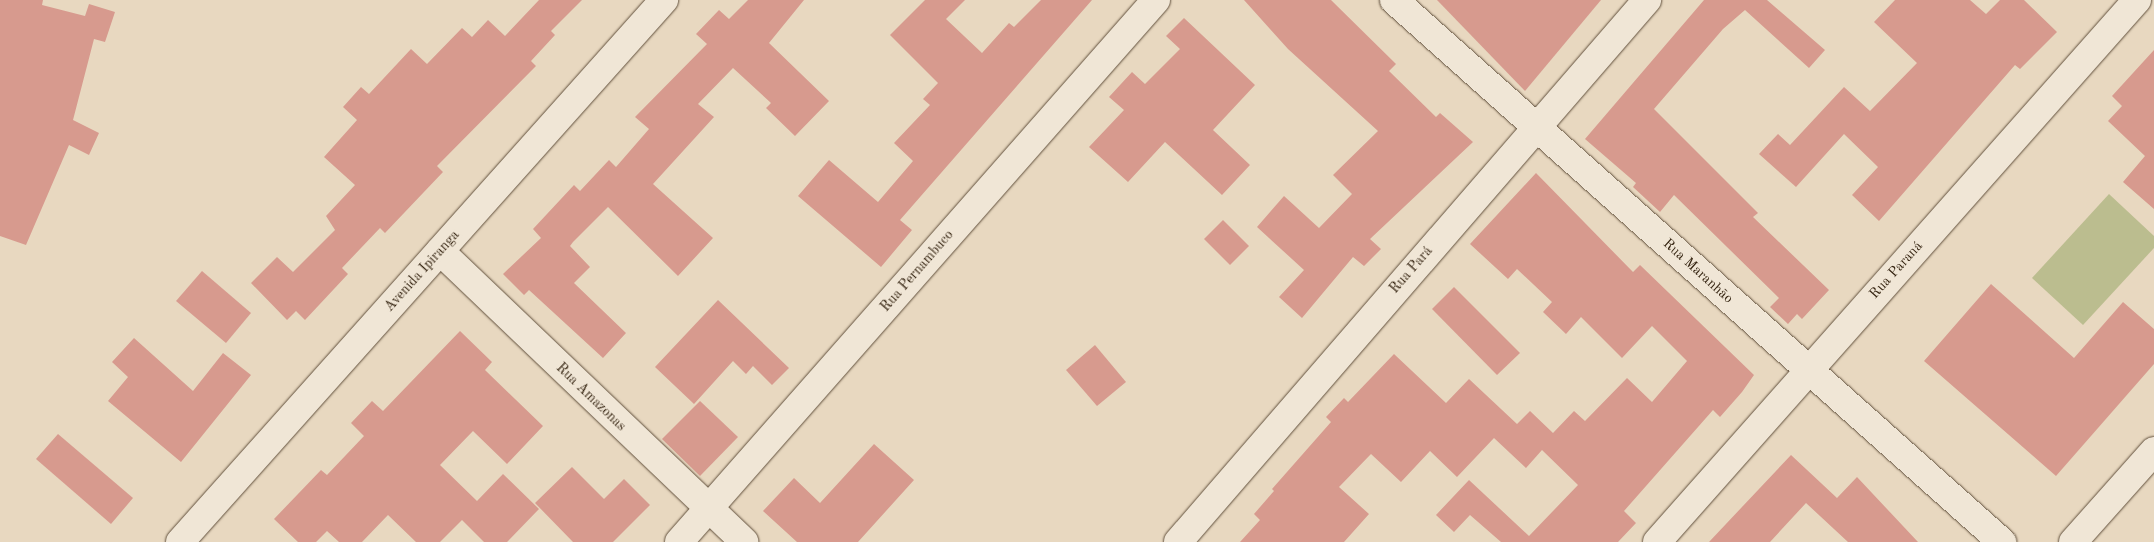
<!DOCTYPE html>
<meta charset="utf-8">
<style>
body{margin:0}
#map{position:relative;width:2154px;height:542px;overflow:hidden;background:#e8d8c0;font-family:"Old Standard TT",serif}
div>[style]{position:absolute}
[style*='--x']{left:calc(var(--x)*1px);top:calc(var(--y)*1px);width:calc(var(--w)*1px);rotate:calc(var(--a)*1deg)}
.green>*{inset:0;background:#bbbd8f}
.building>*{inset:0;background:#d79a8e}
.roads{filter:drop-shadow(0 0 1px #61503c) drop-shadow(0 0 1px #61503c)}
.minor>*{height:28px;margin:-14px;padding:0 14px;transform-origin:14px;border-radius:14px;background:#f0e6d6}
.tertiary>*{height:28px;margin:-14px;padding:0 14px;transform-origin:14px;border-radius:14px;background:#f0e6d6}
span{translate:-50% -50%;white-space:nowrap;text-align:center;line-height:1.15;-webkit-text-stroke:4.5px #f0e6d6;paint-order:stroke}
.street-label{font-size:14px;color:#342310}
</style>
<div id="map">
<div class="green">
<div style="clip-path:polygon(2109px 194px,2154px 236px,2154px 248px,2083px 325px,2032px 278px)"></div>
</div>
<div class="building">
<div style="clip-path:polygon(0 0,43px 0,42px 5px,85px 16px,89px 4px,115px 12px,105px 42px,94px 39px,73px 120px,99px 133px,89px 155px,69px 145px,26px 245px,0 236px)"></div>
<div style="clip-path:polygon(539px 0,582px 0,551px 31px,555px 35px,531px 61px,536px 66px,437px 166px,443px 172px,385px 233px,380px 228px,342px 268px,348px 274px,305px 320px,296px 311px,287px 320px,251px 283px,277px 257px,293px 272px,335px 230px,326px 216px,355px 185px,324px 157px,357px 120px,343px 107px,361px 87px,369px 94px,411px 49px,427px 64px,462px 28px,472px 37px,488px 20px,505px 36px)"></div>
<div style="clip-path:polygon(748px 0,804px 0,769px 43px,829px 101px,795px 136px,766px 108px,771px 103px,733px 68px,698px 104px,714px 117px,653px 184px,713px 238px,678px 276px,608px 207px,573px 242px,570px 246px,590px 267px,574px 283px,626px 333px,603px 358px,529px 290px,524px 295px,503px 274px,541px 238px,533px 229px,574px 185px,580px 191px,609px 160px,616px 167px,649px 129px,635px 117px,707px 44px,696px 34px,719px 10px,729px 19px)"></div>
<div style="clip-path:polygon(925px 0,965px 0,946px 19px,982px 53px,1009px 23px,1014px 27px,1041px 0,1092px 0,900px 220px,912px 230px,881px 267px,798px 196px,829px 160px,878px 202px,913px 161px,894px 143px,930px 105px,923px 99px,938px 83px,890px 35px)"></div>
<div style="clip-path:polygon(1244px 0,1331px 0,1396px 64px,1389px 71px,1436px 117px,1440px 113px,1473px 142px,1370px 239px,1381px 249px,1364px 266px,1353px 257px,1302px 318px,1279px 297px,1304px 270px,1257px 227px,1284px 196px,1319px 228px,1352px 194px,1333px 175px,1378px 131px,1288px 49px)"></div>
<div style="clip-path:polygon(1437px 0,1601px 0,1525px 91px)"></div>
<div style="clip-path:polygon(1704px 0,1767px 0,1825px 50px,1809px 68px,1745px 10px,1723px 29px,1654px 109px,1758px 213px,1753px 217px,1829px 290px,1802px 319px,1797px 314px,1788px 324px,1770px 307px,1779px 298px,1674px 195px,1660px 212px,1633px 187px,1636px 183px,1585px 139px)"></div>
<div style="clip-path:polygon(1895px 0,1970px 0,1986px 14px,2000px 0,2024px 0,2057px 32px,2020px 69px,2015px 65px,1879px 221px,1852px 195px,1878px 167px,1844px 134px,1796px 187px,1759px 154px,1778px 134px,1790px 145px,1844px 87px,1870px 111px,1917px 63px,1874px 22px)"></div>
<div style="clip-path:polygon(1184px 18px,1255px 85px,1213px 130px,1250px 165px,1222px 195px,1165px 142px,1128px 182px,1089px 147px,1124px 110px,1109px 97px,1132px 72px,1145px 84px,1180px 49px,1166px 36px)"></div>
<div style="clip-path:polygon(2154px 50px,2154px 209px,2123px 182px,2145px 156px,2108px 121px,2122px 106px,2112px 96px)"></div>
<div style="clip-path:polygon(1536px 173px,1633px 272px,1640px 265px,1754px 375px,1742px 392px,1720px 417px,1713px 410px,1624px 511px,1636px 523px,1618px 542px,1501px 542px,1470px 515px,1454px 532px,1436px 515px,1469px 480px,1529px 536px,1578px 485px,1542px 450px,1526px 468px,1494px 438px,1457px 477px,1430px 451px,1401px 482px,1371px 454px,1339px 487px,1369px 514px,1344px 542px,1240px 542px,1260px 520px,1254px 514px,1274px 491px,1272px 489px,1331px 422px,1326px 417px,1344px 398px,1348px 402px,1394px 354px,1446px 403px,1469px 379px,1517px 424px,1530px 411px,1553px 433px,1574px 411px,1585px 421px,1627px 378px,1652px 402px,1687px 361px,1652px 326px,1622px 358px,1581px 317px,1566px 334px,1543px 312px,1552px 302px,1517px 269px,1508px 279px,1470px 244px)"></div>
<div style="clip-path:polygon(1223px 220px,1249px 246px,1230px 265px,1204px 239px)"></div>
<div style="clip-path:polygon(202px 271px,251px 313px,226px 343px,176px 301px)"></div>
<div style="clip-path:polygon(1991px 284px,2074px 358px,2123px 302px,2154px 329px,2154px 364px,2056px 476px,1924px 361px)"></div>
<div style="clip-path:polygon(1454px 287px,1520px 353px,1497px 375px,1432px 309px)"></div>
<div style="clip-path:polygon(718px 300px,789px 368px,772px 385px,753px 366px,746px 374px,733px 361px,694px 404px,655px 367px)"></div>
<div style="clip-path:polygon(460px 331px,492px 362px,485px 370px,543px 426px,507px 464px,473px 431px,440px 465px,477px 501px,503px 474px,539px 509px,507px 542px,484px 542px,462px 520px,440px 542px,416px 542px,388px 515px,362px 542px,339px 542px,327px 531px,316px 542px,298px 542px,274px 519px,321px 470px,327px 475px,364px 436px,351px 423px,372px 401px,383px 411px)"></div>
<div style="clip-path:polygon(134px 338px,193px 391px,223px 353px,251px 375px,181px 462px,108px 401px,128px 377px,112px 362px)"></div>
<div style="clip-path:polygon(1095px 345px,1126px 382px,1097px 406px,1066px 370px)"></div>
<div style="clip-path:polygon(700px 401px,738px 437px,700px 476px,662px 439px)"></div>
<div style="clip-path:polygon(58px 434px,133px 498px,111px 524px,36px 459px)"></div>
<div style="clip-path:polygon(874px 444px,914px 480px,858px 542px,797px 542px,763px 511px,794px 478px,820px 503px)"></div>
<div style="clip-path:polygon(1791px 455px,1837px 498px,1857px 477px,1918px 542px,1848px 542px,1806px 503px,1770px 542px,1709px 542px)"></div>
<div style="clip-path:polygon(572px 467px,604px 499px,624px 479px,650px 505px,613px 542px,573px 542px,535px 503px)"></div>
</div>
<div class="roads">
<div class="minor">
<div style="--x:1394;--y:0;--w:815;--a:41.72"></div>
<div style="--x:440;--y:251;--w:421;--a:43.7"></div>
<div style="--x:180;--y:542;--w:727;--a:-48.24"></div>
<div style="--x:679;--y:542;--w:722;--a:-48.65"></div>
<div style="--x:1178;--y:542;--w:717;--a:-49.13"></div>
<div style="--x:2073;--y:542;--w:122;--a:-48.3"></div>
</div>
<div class="tertiary">
<div style="--x:1657;--y:542;--w:724;--a:-48.47"></div>
</div>
</div>
<div class="street-label">
<span style="left:1411px;top:270px;rotate:-49deg">Rua Pará</span>
<span style="left:1896px;top:270px;rotate:-48deg">Rua Paraná</span>
<span style="left:422px;top:271px;rotate:-48deg">Avenida Ipiranga</span>
<span style="left:917px;top:271px;rotate:-49deg">Rua Pernambuco</span>
<span style="left:1698px;top:271px;rotate:42deg">Rua Maranhão</span>
<span style="left:591px;top:397px;rotate:44deg">Rua Amazonas</span>
</div>
</div>
